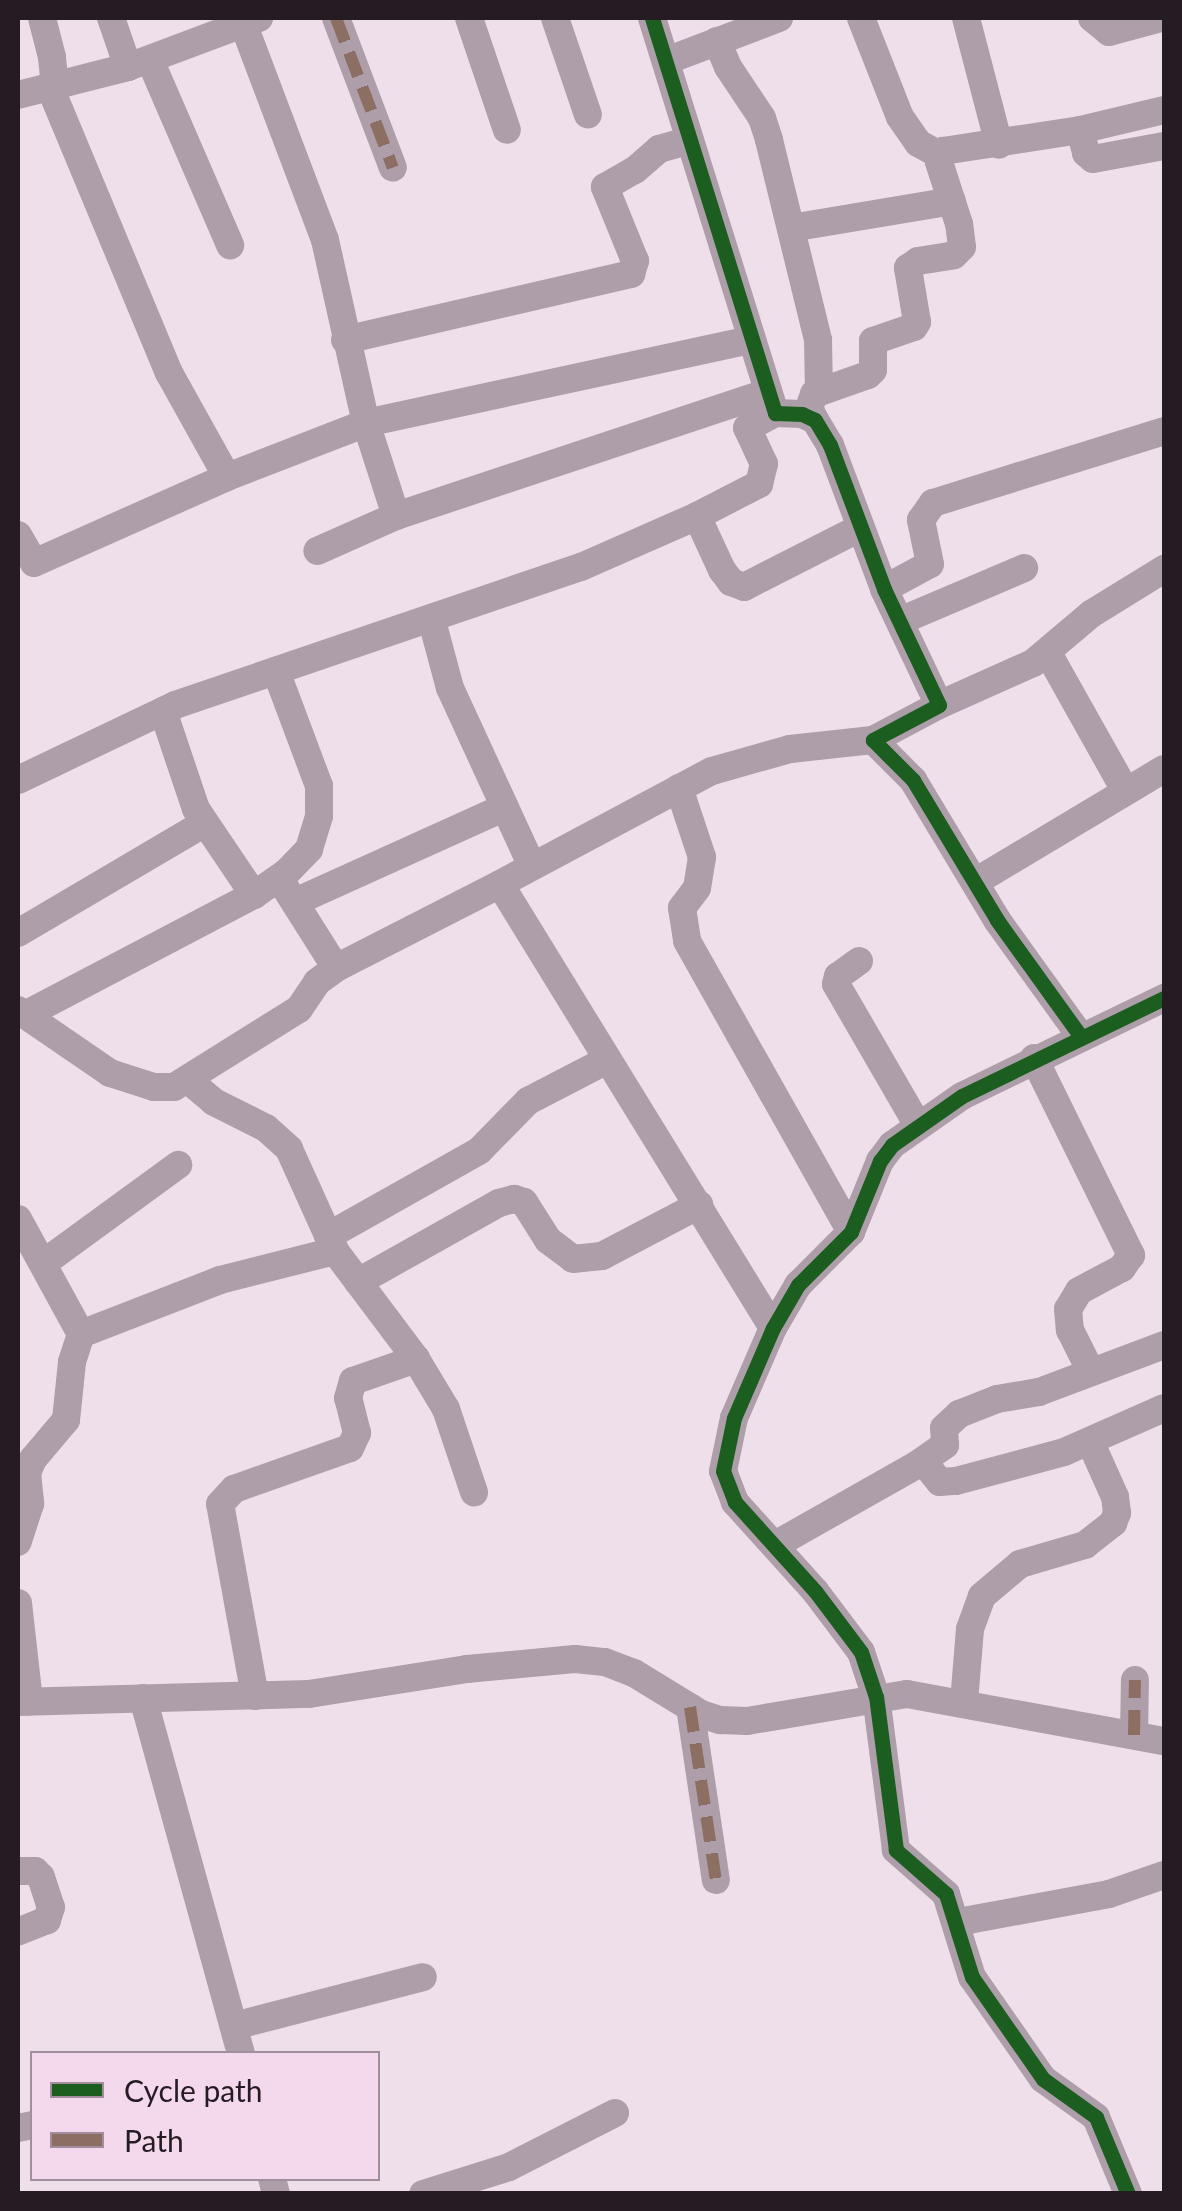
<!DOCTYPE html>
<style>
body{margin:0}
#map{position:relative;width:1182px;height:2211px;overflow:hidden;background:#eedfea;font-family:Lato,sans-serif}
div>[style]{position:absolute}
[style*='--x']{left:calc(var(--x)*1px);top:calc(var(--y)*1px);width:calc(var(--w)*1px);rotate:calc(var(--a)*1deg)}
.minor>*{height:28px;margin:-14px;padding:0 14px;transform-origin:14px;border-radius:14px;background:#ad9eaa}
.quiet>*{height:12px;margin-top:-6px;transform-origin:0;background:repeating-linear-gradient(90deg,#8d6e63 0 25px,transparent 0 37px)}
.cycleway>*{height:15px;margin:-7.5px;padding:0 7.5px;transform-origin:7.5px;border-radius:7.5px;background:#1b5e20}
span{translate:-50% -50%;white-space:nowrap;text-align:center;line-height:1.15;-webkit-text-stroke:9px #f4d9ed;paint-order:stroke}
.frame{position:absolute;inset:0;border:20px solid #251c23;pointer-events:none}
.legend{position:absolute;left:30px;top:2051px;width:350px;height:130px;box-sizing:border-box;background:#f4d9ed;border:2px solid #a18d9c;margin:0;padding:12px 18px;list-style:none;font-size:30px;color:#251c23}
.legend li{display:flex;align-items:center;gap:20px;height:50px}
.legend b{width:50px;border:2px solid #a18d9c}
</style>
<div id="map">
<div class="minor">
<div style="--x:111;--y:18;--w:52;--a:70.9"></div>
<div style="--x:336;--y:18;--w:160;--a:69.2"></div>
<div style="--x:469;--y:18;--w:118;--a:71.3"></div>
<div style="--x:555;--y:18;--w:102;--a:71.2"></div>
<div style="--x:652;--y:18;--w:414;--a:72.7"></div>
<div style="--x:775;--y:413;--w:27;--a:2"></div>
<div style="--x:802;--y:414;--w:14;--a:25"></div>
<div style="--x:815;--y:420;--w:29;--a:59"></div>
<div style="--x:830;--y:445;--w:154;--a:69.4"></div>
<div style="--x:884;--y:589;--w:128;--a:64.6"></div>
<div style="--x:939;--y:705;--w:75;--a:152.1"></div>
<div style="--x:873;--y:740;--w:57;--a:45"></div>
<div style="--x:913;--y:780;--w:163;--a:59"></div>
<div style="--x:997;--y:920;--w:144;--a:54.3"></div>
<div style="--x:861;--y:18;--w:106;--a:68.5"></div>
<div style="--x:900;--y:117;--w:32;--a:55"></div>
<div style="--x:918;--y:143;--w:25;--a:29"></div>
<div style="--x:966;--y:18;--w:131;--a:75.4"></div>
<div style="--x:1092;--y:18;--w:22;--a:39"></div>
<div style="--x:1109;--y:32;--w:54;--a:-15.1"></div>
<div style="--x:243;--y:23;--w:232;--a:69.3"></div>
<div style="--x:325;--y:240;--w:188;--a:77.4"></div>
<div style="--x:366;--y:423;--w:98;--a:72.1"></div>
<div style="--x:396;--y:516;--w:86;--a:156.1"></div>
<div style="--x:717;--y:41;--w:28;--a:67"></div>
<div style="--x:728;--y:67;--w:61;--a:56.3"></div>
<div style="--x:762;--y:118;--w:23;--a:72"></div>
<div style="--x:769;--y:140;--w:206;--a:76.2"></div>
<div style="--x:818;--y:340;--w:50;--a:88.9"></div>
<div style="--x:150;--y:60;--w:202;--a:66.6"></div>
<div style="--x:666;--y:61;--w:121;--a:-20.8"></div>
<div style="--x:18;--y:95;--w:114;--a:-14.3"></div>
<div style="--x:128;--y:67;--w:140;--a:-20.5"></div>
<div style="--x:1080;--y:130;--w:24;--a:75"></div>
<div style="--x:1086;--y:153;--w:9;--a:41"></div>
<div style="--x:1093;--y:159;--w:72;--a:-10.4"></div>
<div style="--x:791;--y:228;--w:163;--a:-9.5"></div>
<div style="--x:345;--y:340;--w:294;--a:-13"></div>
<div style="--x:631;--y:274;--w:14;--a:-73"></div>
<div style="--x:635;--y:261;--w:80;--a:-112.1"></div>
<div style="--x:605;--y:187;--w:34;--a:-30"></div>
<div style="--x:635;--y:170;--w:32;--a:-41"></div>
<div style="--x:659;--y:149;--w:32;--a:-16"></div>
<div style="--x:815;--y:420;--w:13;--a:-117"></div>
<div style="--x:809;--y:408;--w:15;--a:-70"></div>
<div style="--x:814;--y:394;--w:57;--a:-19.4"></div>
<div style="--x:868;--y:375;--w:7;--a:-45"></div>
<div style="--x:873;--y:370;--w:29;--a:-90"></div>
<div style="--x:873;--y:341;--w:43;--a:-18.9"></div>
<div style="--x:914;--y:327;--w:6;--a:-59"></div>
<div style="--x:917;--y:322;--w:55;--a:-99.5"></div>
<div style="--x:908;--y:268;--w:12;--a:-35"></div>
<div style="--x:918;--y:261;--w:36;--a:-9"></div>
<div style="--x:954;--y:255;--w:11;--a:-45"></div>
<div style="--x:962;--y:247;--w:23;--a:-97"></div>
<div style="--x:959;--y:224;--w:65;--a:-107.9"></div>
<div style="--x:939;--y:162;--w:12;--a:-70"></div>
<div style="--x:943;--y:151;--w:139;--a:-8.7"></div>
<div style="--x:1080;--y:130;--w:86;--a:-13.4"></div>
<div style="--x:227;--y:477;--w:149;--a:-21.2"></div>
<div style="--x:366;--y:423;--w:393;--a:-12.2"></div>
<div style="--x:396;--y:516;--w:392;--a:-18.4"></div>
<div style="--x:697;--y:516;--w:60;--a:65.2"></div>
<div style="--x:722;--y:570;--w:15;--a:53"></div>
<div style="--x:731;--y:582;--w:14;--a:21"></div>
<div style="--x:744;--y:587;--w:130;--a:-27"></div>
<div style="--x:18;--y:535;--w:32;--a:60"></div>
<div style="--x:34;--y:563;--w:211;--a:-24"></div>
<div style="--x:227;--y:477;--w:119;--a:-119.1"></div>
<div style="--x:169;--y:373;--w:310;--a:-112.6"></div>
<div style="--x:50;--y:87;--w:11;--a:-68"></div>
<div style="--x:54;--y:77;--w:20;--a:-96"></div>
<div style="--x:52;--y:57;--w:40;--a:-104.4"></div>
<div style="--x:884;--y:589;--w:52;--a:-28.5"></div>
<div style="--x:930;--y:564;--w:45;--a:-101.6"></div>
<div style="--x:921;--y:520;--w:21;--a:-55"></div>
<div style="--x:933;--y:503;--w:242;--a:-17.3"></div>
<div style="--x:432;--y:621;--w:69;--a:75"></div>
<div style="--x:450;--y:688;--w:196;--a:65.3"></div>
<div style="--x:900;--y:621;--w:135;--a:-23.1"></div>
<div style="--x:1048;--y:653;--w:157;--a:60.7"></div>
<div style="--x:939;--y:705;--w:103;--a:-24.1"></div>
<div style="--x:1033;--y:663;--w:76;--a:-40.2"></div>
<div style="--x:1091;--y:614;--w:86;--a:-31.7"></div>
<div style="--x:163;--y:711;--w:103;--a:71.4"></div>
<div style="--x:196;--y:809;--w:104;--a:56"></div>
<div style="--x:18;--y:780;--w:174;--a:-25.5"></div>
<div style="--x:175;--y:705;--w:429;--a:-18.8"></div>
<div style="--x:581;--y:567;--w:127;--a:-23.7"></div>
<div style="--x:697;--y:516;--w:70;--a:-27.3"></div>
<div style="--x:759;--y:484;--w:21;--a:-76"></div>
<div style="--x:764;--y:464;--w:40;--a:-115"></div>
<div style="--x:747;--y:428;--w:32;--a:-28"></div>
<div style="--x:679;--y:788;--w:73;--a:71.6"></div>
<div style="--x:702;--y:857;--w:31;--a:99"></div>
<div style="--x:697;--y:888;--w:25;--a:127"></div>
<div style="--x:682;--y:908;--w:33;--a:81"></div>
<div style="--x:687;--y:941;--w:334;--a:60.6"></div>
<div style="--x:975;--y:882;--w:220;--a:-30.9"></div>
<div style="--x:286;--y:889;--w:93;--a:57.7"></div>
<div style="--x:295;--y:902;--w:230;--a:-24.3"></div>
<div style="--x:18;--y:933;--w:217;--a:-30.5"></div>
<div style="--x:859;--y:961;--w:26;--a:144"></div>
<div style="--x:838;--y:976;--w:8;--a:104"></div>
<div style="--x:836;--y:984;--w:162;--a:59.9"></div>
<div style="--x:18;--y:1010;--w:112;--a:34.4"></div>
<div style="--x:110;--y:1073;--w:46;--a:17.7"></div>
<div style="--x:154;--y:1087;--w:20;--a:0"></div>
<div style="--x:174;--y:1087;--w:147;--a:-32"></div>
<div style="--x:299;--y:1009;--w:32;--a:-56"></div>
<div style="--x:317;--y:982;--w:24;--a:-36"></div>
<div style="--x:336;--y:968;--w:184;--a:-27.1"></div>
<div style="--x:25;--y:1015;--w:259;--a:-27.7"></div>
<div style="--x:254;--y:895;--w:40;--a:-34.9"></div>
<div style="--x:287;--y:872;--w:32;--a:-46"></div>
<div style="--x:309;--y:849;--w:34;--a:-73"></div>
<div style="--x:319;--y:816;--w:30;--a:-90"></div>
<div style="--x:319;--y:786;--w:123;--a:-110.5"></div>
<div style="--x:1034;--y:1058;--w:220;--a:63.8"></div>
<div style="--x:1131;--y:1255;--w:16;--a:125"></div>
<div style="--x:1122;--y:1268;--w:49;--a:151.9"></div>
<div style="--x:1079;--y:1291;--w:21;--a:121"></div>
<div style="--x:1068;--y:1309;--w:21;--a:85"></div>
<div style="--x:1070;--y:1330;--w:45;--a:63.4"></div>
<div style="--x:188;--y:1080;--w:34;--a:40"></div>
<div style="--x:214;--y:1102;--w:58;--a:26.6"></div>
<div style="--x:266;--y:1128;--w:31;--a:42"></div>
<div style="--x:289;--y:1149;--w:112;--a:65.7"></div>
<div style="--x:335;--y:1251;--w:135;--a:53.1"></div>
<div style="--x:416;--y:1359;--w:58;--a:59"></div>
<div style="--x:446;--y:1409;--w:88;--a:71.4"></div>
<div style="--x:18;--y:1219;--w:131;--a:61.3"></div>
<div style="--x:81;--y:1334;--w:29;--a:108"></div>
<div style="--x:72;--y:1362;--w:58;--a:95.9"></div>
<div style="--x:66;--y:1420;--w:51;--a:130.2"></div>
<div style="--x:33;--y:1459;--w:15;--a:113"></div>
<div style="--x:27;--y:1473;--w:31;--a:84"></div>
<div style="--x:30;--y:1504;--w:40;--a:108"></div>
<div style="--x:328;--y:1236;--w:173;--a:-29.4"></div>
<div style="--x:479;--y:1151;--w:70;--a:-45.6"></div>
<div style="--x:528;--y:1101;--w:89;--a:-27.4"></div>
<div style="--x:45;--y:1262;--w:165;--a:-36.1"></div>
<div style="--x:358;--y:1282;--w:162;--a:-29.3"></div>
<div style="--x:499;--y:1203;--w:16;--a:-15"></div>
<div style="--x:514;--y:1199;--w:10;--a:17"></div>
<div style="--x:524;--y:1202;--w:45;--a:57.7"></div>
<div style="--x:548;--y:1240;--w:31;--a:37"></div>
<div style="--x:573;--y:1259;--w:29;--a:-6"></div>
<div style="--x:602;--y:1256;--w:110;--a:-27.7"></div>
<div style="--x:773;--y:1328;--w:521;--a:-121.59"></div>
<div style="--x:500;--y:884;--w:240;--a:-28.1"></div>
<div style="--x:712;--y:771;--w:81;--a:-15.8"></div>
<div style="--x:790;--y:749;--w:83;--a:-6.2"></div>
<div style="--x:81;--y:1334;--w:149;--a:-21.2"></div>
<div style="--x:220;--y:1280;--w:119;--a:-14.2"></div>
<div style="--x:918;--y:1464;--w:33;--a:-35"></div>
<div style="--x:945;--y:1445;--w:17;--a:-93"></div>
<div style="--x:944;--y:1428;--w:21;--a:-43"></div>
<div style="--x:959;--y:1414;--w:41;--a:-21.5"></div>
<div style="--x:997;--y:1399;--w:43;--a:-9.5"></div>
<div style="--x:1039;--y:1392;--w:134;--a:-20.6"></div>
<div style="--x:775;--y:1545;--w:164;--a:-29.5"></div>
<div style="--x:918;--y:1464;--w:8;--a:7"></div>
<div style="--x:926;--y:1465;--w:22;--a:51"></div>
<div style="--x:940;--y:1482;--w:16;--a:-4"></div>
<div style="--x:956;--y:1481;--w:112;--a:-15"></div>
<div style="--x:1064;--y:1452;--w:109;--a:-23.7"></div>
<div style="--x:18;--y:1603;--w:99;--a:83.6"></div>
<div style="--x:255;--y:1696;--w:195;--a:-100.3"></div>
<div style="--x:220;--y:1504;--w:21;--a:-47"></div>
<div style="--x:234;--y:1489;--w:123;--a:-19.5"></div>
<div style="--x:350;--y:1448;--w:17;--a:-65"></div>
<div style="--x:357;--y:1433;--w:36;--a:-104"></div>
<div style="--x:348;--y:1398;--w:18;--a:-74"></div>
<div style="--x:353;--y:1381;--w:67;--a:-19.2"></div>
<div style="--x:143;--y:1698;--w:369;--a:74.6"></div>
<div style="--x:18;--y:1702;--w:291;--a:-1.6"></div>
<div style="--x:309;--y:1694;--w:160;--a:-9"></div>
<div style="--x:467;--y:1669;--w:108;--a:-5.3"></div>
<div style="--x:575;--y:1659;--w:30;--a:6"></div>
<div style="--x:605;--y:1662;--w:31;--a:21"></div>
<div style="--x:634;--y:1673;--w:79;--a:31.5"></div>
<div style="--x:701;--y:1714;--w:20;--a:18"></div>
<div style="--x:720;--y:1720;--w:27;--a:2"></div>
<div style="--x:747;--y:1721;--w:162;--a:-9.6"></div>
<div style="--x:907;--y:1694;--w:261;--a:10.4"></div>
<div style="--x:964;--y:1702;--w:73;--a:-85.3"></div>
<div style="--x:970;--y:1629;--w:35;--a:-70"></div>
<div style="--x:982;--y:1596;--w:50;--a:-40.1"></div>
<div style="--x:1020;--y:1564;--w:68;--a:-16.3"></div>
<div style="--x:1085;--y:1545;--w:36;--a:-38"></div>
<div style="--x:1113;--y:1523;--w:11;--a:-68"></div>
<div style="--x:1117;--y:1513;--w:16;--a:-97"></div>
<div style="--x:1115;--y:1497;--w:61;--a:-114.1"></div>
<div style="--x:690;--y:1707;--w:175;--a:81.5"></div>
<div style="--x:1134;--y:1735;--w:55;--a:-89"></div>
<div style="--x:18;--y:1871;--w:17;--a:0"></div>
<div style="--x:35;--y:1871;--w:8;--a:45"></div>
<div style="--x:41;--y:1877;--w:32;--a:72"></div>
<div style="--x:51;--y:1907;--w:14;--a:107"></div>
<div style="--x:47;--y:1920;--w:31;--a:158"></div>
<div style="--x:958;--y:1922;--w:154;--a:-10.5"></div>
<div style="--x:1109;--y:1894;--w:58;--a:-19.1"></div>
<div style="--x:234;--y:2026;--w:195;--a:-14.5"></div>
<div style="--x:18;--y:2128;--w:14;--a:-12"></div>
<div style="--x:272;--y:2178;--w:16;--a:76"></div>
<div style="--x:423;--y:2194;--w:90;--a:-17.4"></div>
<div style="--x:509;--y:2167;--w:119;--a:-27"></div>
<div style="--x:1128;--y:2194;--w:83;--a:-112.6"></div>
<div style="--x:1096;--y:2117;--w:65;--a:-144.4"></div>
<div style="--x:1043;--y:2079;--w:124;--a:-124.8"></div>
<div style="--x:972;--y:1977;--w:87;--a:-107.4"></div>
<div style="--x:946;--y:1894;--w:67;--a:-138.7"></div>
<div style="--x:896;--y:1850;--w:154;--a:-97.4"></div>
<div style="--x:876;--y:1697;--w:47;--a:-108.4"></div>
<div style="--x:861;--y:1652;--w:76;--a:-127"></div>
<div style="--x:815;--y:1591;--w:120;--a:-132"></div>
<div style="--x:735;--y:1502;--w:33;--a:-111"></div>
<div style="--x:723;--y:1471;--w:54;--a:-78.3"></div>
<div style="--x:734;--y:1418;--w:98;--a:-66.6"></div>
<div style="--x:773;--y:1328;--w:50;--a:-59.8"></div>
<div style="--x:798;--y:1285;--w:75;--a:-45"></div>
<div style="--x:851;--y:1232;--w:77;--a:-67.8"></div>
<div style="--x:880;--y:1161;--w:20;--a:-53"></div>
<div style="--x:892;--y:1145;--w:85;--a:-35"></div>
<div style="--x:962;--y:1096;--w:225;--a:-25.9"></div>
</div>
<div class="quiet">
<div style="--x:336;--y:18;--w:160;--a:69.2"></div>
<div style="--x:690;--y:1707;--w:175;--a:81.5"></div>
<div style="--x:1134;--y:1735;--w:55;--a:-89"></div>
</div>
<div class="cycleway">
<div style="--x:652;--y:18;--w:414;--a:72.7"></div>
<div style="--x:775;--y:413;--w:27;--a:2"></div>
<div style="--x:802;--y:414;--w:14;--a:25"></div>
<div style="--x:815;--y:420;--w:29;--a:59"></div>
<div style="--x:830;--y:445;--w:154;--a:69.4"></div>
<div style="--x:884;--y:589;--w:128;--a:64.6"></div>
<div style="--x:939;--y:705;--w:75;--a:152.1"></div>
<div style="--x:873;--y:740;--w:57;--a:45"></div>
<div style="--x:913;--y:780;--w:163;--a:59"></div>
<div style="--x:997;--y:920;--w:144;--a:54.3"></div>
<div style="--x:1128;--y:2194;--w:83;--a:-112.6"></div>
<div style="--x:1096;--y:2117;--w:65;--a:-144.4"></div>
<div style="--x:1043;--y:2079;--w:124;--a:-124.8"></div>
<div style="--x:972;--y:1977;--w:87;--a:-107.4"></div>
<div style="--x:946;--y:1894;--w:67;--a:-138.7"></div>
<div style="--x:896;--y:1850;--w:154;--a:-97.4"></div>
<div style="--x:876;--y:1697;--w:47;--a:-108.4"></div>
<div style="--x:861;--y:1652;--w:76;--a:-127"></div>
<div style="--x:815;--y:1591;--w:120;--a:-132"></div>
<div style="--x:735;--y:1502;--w:33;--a:-111"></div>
<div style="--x:723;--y:1471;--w:54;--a:-78.3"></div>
<div style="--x:734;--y:1418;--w:98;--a:-66.6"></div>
<div style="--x:773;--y:1328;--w:50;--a:-59.8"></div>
<div style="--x:798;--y:1285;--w:75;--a:-45"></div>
<div style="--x:851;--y:1232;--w:77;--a:-67.8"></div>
<div style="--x:880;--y:1161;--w:20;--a:-53"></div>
<div style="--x:892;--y:1145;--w:85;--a:-35"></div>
<div style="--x:962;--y:1096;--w:225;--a:-25.9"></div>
</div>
<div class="frame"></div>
<ul class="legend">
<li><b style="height:12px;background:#1b5e20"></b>Cycle path</li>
<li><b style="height:12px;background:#8d6e63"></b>Path</li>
</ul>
</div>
